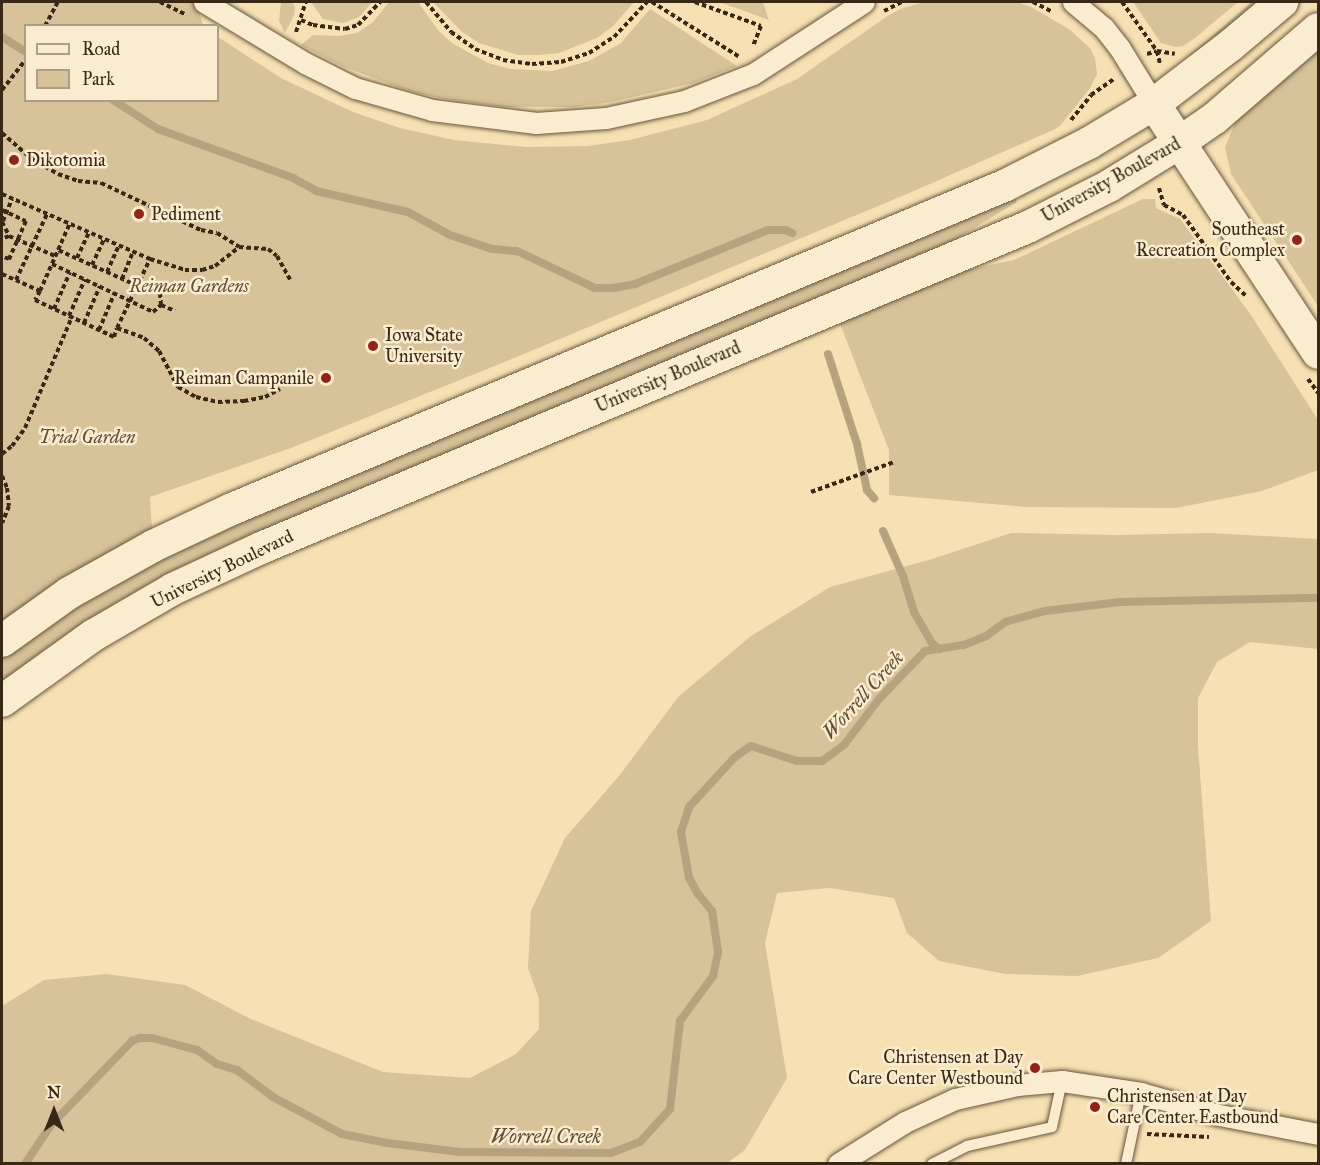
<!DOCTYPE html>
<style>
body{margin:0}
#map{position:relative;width:1320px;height:1165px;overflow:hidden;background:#f7e1b4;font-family:"IM FELL Great Primer",serif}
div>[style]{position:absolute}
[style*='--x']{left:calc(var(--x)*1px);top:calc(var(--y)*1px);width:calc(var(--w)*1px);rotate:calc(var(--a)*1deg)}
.green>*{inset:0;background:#d7c299}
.stream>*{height:8px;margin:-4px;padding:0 4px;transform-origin:4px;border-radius:4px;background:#b7a27f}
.path>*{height:4px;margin-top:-2px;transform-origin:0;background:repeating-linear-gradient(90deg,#3a2817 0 4.5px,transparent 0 7.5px)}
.roads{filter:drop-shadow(0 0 2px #69563e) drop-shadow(0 0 2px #69563e)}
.service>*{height:10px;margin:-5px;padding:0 5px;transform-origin:5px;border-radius:5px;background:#faecce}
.minor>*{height:21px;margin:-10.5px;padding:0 10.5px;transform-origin:10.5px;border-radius:10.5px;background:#faecce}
.secondary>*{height:32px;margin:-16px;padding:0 16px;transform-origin:16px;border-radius:16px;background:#faecce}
.dots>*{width:16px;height:16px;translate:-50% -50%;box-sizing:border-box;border:3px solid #faecce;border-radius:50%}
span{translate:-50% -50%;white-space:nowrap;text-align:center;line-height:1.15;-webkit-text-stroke:5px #faecce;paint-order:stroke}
.poi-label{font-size:18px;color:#3a2817}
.left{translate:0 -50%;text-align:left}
.right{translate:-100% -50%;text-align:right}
.street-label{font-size:18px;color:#3a2817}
.park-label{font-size:18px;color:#614e38;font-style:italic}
.water-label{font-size:20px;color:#604d36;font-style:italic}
.frame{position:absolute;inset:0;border:3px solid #3a2817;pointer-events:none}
.legend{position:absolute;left:24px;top:24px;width:195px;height:78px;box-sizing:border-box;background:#faecce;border:2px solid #ad9e85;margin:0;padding:8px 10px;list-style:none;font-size:18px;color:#3a2817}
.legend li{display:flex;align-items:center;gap:12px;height:30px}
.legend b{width:30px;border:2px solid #ad9e85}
.north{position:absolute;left:24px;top:1081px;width:60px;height:60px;-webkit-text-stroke:4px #faecce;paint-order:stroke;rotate:0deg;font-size:16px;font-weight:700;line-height:24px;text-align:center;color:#3a2817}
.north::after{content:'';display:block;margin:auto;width:21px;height:27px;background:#3a2817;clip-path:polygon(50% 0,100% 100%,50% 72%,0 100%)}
</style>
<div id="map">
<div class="green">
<div style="clip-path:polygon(2px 2px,196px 2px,203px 25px,26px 26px,26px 100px,218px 100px,218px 37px,281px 78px,353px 112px,400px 128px,454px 140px,526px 147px,588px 146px,630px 140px,707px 120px,797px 79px,886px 17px,900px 9px,924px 2px,1017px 2px,1031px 7px,1069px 29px,1090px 48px,1095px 58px,1097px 74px,1090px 88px,1060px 126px,1053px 130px,914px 191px,512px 359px,291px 448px,150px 497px,153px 546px,2px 641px)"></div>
<div style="clip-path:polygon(281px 2px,292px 2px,295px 7px,294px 15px,285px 33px,279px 21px)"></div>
<div style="clip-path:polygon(311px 2px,372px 2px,359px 17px,343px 23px,323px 19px)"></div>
<div style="clip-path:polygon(389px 2px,418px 2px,438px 30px,452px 43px,488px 63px,510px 69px,552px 71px,589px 61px,621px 43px,650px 9px,737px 66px,693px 83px,612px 102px,575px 107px,506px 107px,444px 99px,406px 90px,342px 66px,301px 45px,313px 35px,339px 36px,357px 33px,373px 22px)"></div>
<div style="clip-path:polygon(433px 2px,634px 2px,613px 26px,597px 38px,559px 53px,539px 55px,518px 55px,479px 43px,462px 32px)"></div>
<div style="clip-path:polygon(718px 2px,763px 2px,769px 20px,739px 9px)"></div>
<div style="clip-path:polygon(1133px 2px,1238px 2px,1195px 38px,1183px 46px,1175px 47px,1161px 43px)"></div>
<div style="clip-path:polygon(1252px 2px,1261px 2px,1179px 68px,1192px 53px)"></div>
<div style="clip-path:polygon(1318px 49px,1318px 306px,1231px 174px,1225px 147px,1237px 118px)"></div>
<div style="clip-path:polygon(1013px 195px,1017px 202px,943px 247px,249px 536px,186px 566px,80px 627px,2px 682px,2px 657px,13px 648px,95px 593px,211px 532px)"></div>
<div style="clip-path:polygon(1143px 199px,1155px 199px,1156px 208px,1180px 219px,1251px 315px,1318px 420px,1318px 470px,1262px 491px,1176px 508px,1027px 507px,889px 495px,889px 450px,839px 321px,956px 272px,1014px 260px)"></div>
<div style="clip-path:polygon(1011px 533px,1117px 535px,1211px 533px,1318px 539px,1318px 649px,1250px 642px,1217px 662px,1198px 698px,1198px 746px,1211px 921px,1158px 958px,1077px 976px,1005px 974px,939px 961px,907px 933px,894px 898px,829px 888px,777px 893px,765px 943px,787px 1078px,745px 1150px,727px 1163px,2px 1163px,2px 1006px,44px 980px,107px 974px,185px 985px,251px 1019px,383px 1072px,470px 1078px,516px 1054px,539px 1029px,539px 999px,528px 968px,531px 911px,565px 838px,619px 776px,679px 696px,751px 636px,830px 587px,932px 559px)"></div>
</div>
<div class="stream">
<div style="--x:2;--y:37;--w:28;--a:32"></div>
<div style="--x:113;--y:100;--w:54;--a:32.8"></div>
<div style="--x:158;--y:129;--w:144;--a:19.9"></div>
<div style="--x:293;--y:178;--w:26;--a:29"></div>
<div style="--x:316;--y:191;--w:94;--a:12.9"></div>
<div style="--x:408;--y:212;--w:48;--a:28.7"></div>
<div style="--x:450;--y:235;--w:44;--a:18.4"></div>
<div style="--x:492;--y:249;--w:25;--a:5"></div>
<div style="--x:517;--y:251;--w:86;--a:25.4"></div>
<div style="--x:595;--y:288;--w:18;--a:0"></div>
<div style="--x:613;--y:288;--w:22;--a:-10"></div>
<div style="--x:635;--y:284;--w:144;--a:-22.1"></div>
<div style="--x:768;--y:230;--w:17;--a:0"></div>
<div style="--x:785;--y:230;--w:8;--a:23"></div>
<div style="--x:828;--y:354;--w:95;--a:72.1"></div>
<div style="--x:857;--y:444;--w:47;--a:77.7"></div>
<div style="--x:867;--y:490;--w:11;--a:49"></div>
<div style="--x:883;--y:531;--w:49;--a:66"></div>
<div style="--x:903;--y:576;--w:38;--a:73"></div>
<div style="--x:914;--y:612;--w:34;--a:60"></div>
<div style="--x:931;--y:642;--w:11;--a:41"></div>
<div style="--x:25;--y:1164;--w:47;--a:-56.3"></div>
<div style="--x:51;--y:1125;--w:117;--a:-46"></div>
<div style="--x:132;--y:1041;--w:9;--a:-21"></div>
<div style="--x:140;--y:1038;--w:12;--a:0"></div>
<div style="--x:152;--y:1038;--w:47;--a:14.9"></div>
<div style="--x:197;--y:1050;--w:24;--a:35"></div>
<div style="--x:217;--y:1064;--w:21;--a:17"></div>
<div style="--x:237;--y:1070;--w:45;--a:36.9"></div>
<div style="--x:273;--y:1097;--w:78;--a:28.2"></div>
<div style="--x:342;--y:1134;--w:46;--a:11.3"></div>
<div style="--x:387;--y:1143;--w:74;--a:7"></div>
<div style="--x:460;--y:1152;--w:151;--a:0.4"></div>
<div style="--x:611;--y:1153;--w:31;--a:-21"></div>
<div style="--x:640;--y:1142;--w:45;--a:-47.7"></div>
<div style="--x:670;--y:1109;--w:89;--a:-83.5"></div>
<div style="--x:680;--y:1021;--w:56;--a:-53.7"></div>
<div style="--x:713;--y:976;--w:25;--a:-78"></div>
<div style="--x:718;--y:952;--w:41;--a:-98.3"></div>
<div style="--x:712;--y:911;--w:22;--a:-129"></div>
<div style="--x:698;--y:894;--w:18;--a:-119"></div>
<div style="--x:689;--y:878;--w:47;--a:-99.9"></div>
<div style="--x:681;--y:832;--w:26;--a:-72"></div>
<div style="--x:689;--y:807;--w:68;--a:-47.4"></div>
<div style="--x:735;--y:757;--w:19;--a:-35"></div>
<div style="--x:751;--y:746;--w:48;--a:18.1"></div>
<div style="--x:797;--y:761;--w:25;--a:0"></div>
<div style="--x:822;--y:761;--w:27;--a:-36"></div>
<div style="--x:844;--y:745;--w:58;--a:-52.7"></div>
<div style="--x:879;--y:699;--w:66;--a:-46.2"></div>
<div style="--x:925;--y:651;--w:39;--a:-9"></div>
<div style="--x:964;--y:645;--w:24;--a:-22"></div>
<div style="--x:986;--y:636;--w:24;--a:-36"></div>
<div style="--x:1005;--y:622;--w:41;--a:-15.4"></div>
<div style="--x:1045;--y:611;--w:76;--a:-6.8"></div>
<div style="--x:1120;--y:602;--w:198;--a:-1.2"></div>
</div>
<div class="path">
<div style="--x:160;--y:2;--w:28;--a:26"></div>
<div style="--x:426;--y:2;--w:39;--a:50"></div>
<div style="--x:451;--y:32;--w:29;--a:35"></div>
<div style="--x:475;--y:49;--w:30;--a:21"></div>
<div style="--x:503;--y:60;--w:29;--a:8"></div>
<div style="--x:532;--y:64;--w:29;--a:-4"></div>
<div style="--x:561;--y:62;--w:29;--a:-18"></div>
<div style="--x:589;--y:53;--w:30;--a:-33"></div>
<div style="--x:614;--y:37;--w:48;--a:-46.7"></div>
<div style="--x:652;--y:2;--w:102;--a:32.1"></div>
<div style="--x:695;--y:2;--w:70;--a:20"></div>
<div style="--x:761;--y:26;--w:22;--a:112"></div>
<div style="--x:1033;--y:2;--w:22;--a:27"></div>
<div style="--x:1122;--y:2;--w:60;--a:54.5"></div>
<div style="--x:1157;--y:51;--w:13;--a:77"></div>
<div style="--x:884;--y:11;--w:20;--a:-27"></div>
<div style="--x:301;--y:20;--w:13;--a:23"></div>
<div style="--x:313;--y:25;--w:32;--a:7"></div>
<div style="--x:345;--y:29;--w:14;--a:-17"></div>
<div style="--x:358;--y:25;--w:32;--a:-46"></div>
<div style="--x:45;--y:26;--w:27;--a:-62"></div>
<div style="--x:296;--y:32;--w:32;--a:-72"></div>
<div style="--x:1147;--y:54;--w:10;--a:-17"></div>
<div style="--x:1157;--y:51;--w:18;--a:9"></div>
<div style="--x:2;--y:90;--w:39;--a:-52"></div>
<div style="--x:1071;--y:120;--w:32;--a:-51"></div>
<div style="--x:1091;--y:95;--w:29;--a:-35"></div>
<div style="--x:2;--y:133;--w:40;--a:41"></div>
<div style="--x:32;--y:159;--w:30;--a:30"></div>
<div style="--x:58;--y:174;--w:21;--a:19"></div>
<div style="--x:78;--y:181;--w:23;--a:5"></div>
<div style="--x:101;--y:183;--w:110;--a:25.2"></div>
<div style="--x:201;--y:230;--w:16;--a:11"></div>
<div style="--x:217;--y:233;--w:26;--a:32"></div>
<div style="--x:1159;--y:188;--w:18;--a:74"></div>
<div style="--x:1164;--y:205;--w:21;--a:28"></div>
<div style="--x:1183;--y:215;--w:82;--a:54.4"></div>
<div style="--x:1231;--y:282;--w:21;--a:43"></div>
<div style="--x:2;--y:194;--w:162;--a:23.7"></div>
<div style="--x:150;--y:259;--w:37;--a:17"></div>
<div style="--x:185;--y:270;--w:17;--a:0"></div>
<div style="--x:202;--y:270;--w:14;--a:-17"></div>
<div style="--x:215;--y:266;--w:31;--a:-38"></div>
<div style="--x:239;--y:247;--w:29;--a:4"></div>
<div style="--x:268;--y:249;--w:11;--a:38"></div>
<div style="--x:277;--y:256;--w:29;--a:61"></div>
<div style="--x:2;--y:210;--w:26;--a:25"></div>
<div style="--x:26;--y:221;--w:42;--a:114.1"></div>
<div style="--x:9;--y:259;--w:8;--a:-157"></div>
<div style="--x:3;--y:221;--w:24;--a:-68"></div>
<div style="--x:2;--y:222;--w:16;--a:63"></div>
<div style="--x:9;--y:236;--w:8;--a:157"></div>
<div style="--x:9;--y:236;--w:50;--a:23.5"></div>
<div style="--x:77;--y:258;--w:29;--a:-65"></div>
<div style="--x:52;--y:264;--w:112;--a:25.4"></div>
<div style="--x:153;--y:312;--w:11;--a:-41"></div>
<div style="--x:161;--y:305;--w:12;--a:-95"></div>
<div style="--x:160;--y:293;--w:23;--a:-162"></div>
<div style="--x:138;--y:286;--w:88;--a:-155.8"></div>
<div style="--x:92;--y:265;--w:29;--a:-65"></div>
<div style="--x:107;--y:272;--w:30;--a:-66"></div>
<div style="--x:2;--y:274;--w:42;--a:24.1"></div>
<div style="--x:40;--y:291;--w:10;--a:119"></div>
<div style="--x:35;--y:300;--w:87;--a:25.1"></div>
<div style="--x:114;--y:337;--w:9;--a:-72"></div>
<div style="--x:117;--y:328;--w:29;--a:20"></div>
<div style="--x:144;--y:338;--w:20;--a:41"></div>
<div style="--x:159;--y:351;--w:41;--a:62.2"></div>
<div style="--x:178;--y:387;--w:21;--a:29"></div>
<div style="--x:196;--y:397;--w:23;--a:13"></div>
<div style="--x:218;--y:402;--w:26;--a:-2"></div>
<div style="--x:244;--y:401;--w:21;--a:-11"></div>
<div style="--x:265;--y:397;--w:17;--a:-28"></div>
<div style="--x:122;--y:279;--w:29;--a:-68"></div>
<div style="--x:16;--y:280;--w:73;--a:-64.8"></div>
<div style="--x:40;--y:291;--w:74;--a:-66.2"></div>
<div style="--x:161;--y:305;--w:15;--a:23"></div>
<div style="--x:54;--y:309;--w:40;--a:-66.6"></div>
<div style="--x:69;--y:316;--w:40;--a:-66.6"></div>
<div style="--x:84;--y:323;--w:40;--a:-66.6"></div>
<div style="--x:117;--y:328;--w:76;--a:-64.4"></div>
<div style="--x:99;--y:330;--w:41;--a:-67.2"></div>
<div style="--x:1308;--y:379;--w:17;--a:54"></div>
<div style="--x:2;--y:454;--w:13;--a:-39"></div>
<div style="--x:12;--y:446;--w:22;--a:-54"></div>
<div style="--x:25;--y:428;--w:121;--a:-67.1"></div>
<div style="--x:2;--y:476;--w:13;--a:67"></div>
<div style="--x:7;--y:488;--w:18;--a:84"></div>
<div style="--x:9;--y:506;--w:18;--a:112"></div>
<div style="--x:811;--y:492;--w:88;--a:-19.9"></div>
<div style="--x:1147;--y:1134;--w:62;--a:2.8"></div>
</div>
<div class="roads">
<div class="service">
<div style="--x:932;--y:1164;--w:39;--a:-27"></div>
<div style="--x:967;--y:1146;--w:87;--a:-12.6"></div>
<div style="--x:1052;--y:1127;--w:47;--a:-77.7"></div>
<div style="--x:1126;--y:1164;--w:73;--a:-78.1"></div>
</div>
<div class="minor">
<div style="--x:204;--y:2;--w:118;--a:31.1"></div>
<div style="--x:305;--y:63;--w:56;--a:26.6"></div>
<div style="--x:355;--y:88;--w:80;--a:15.9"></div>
<div style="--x:432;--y:110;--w:105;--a:7.1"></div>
<div style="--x:536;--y:123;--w:70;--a:-4.1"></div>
<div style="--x:606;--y:118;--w:80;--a:-12.3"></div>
<div style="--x:684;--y:101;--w:74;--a:-21.4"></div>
<div style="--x:753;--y:74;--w:132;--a:-33"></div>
<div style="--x:1073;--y:2;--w:40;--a:40"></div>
<div style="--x:1104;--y:28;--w:24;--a:52"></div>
<div style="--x:1119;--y:47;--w:67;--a:58.4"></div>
<div style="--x:838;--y:1164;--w:79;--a:-32.1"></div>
<div style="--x:905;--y:1122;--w:55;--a:-24.7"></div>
<div style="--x:955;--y:1099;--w:64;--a:-12.7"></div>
<div style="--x:1017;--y:1085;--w:45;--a:-5.1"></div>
<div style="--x:1062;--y:1081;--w:80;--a:8.6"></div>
<div style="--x:1141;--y:1093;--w:76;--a:16"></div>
<div style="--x:1214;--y:1114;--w:106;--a:10.9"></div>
</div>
<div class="secondary">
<div style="--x:1154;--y:104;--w:298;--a:56.6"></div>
<div style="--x:2;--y:641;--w:82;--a:-35.6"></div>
<div style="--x:69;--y:593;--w:96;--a:-29.2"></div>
<div style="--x:153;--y:546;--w:87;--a:-25.1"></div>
<div style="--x:232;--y:509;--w:839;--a:-22.71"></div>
<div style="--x:1006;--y:185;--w:93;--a:-26.8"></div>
<div style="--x:1089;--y:143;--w:76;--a:-31"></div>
<div style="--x:1154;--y:104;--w:97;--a:-37.5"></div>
<div style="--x:1231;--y:45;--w:67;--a:-40.1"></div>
<div style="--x:2;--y:701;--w:113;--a:-35.7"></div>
<div style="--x:94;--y:635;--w:91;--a:-30.2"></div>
<div style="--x:173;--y:589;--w:97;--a:-25"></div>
<div style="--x:261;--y:548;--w:831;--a:-22.71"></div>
<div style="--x:1028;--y:227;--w:91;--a:-26.8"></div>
<div style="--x:1109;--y:186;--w:82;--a:-31.6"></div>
<div style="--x:1179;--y:143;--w:44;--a:-34.8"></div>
<div style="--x:1215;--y:118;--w:136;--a:-40.8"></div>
</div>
</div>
<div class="dots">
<div style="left:14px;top:160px;background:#8f2418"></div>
<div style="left:139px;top:214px;background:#8f2418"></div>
<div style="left:1297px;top:240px;background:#8f2418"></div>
<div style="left:373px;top:346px;background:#8f2418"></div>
<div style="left:326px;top:378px;background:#8f2418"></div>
<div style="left:1035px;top:1068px;background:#8f2418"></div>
<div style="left:1095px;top:1107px;background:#8f2418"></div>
</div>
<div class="poi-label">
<span class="left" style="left:26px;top:160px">Dikotomia</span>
<span class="left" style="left:151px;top:214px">Pediment</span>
<span class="right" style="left:1285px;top:240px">Southeast<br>Recreation Complex</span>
<span class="left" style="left:385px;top:346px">Iowa State<br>University</span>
<span class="right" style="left:314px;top:378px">Reiman Campanile</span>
<span class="right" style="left:1023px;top:1068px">Christensen at Day<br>Care Center Westbound</span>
<span class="left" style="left:1107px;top:1107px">Christensen at Day<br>Care Center Eastbound</span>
</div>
<div class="street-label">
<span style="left:1111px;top:180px;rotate:-29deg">University Boulevard</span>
<span style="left:668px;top:377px;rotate:-23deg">University Boulevard</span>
<span style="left:222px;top:569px;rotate:-26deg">University Boulevard</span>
</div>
<div class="park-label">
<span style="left:189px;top:286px">Reiman Gardens</span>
<span style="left:87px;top:437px">Trial Garden</span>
</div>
<div class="water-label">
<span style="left:863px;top:695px;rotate:-48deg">Worrell Creek</span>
<span style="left:546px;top:1136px">Worrell Creek</span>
</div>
<div class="frame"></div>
<ul class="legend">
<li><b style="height:8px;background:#faecce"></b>Road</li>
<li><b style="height:16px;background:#d7c299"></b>Park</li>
</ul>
<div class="north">N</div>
</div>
